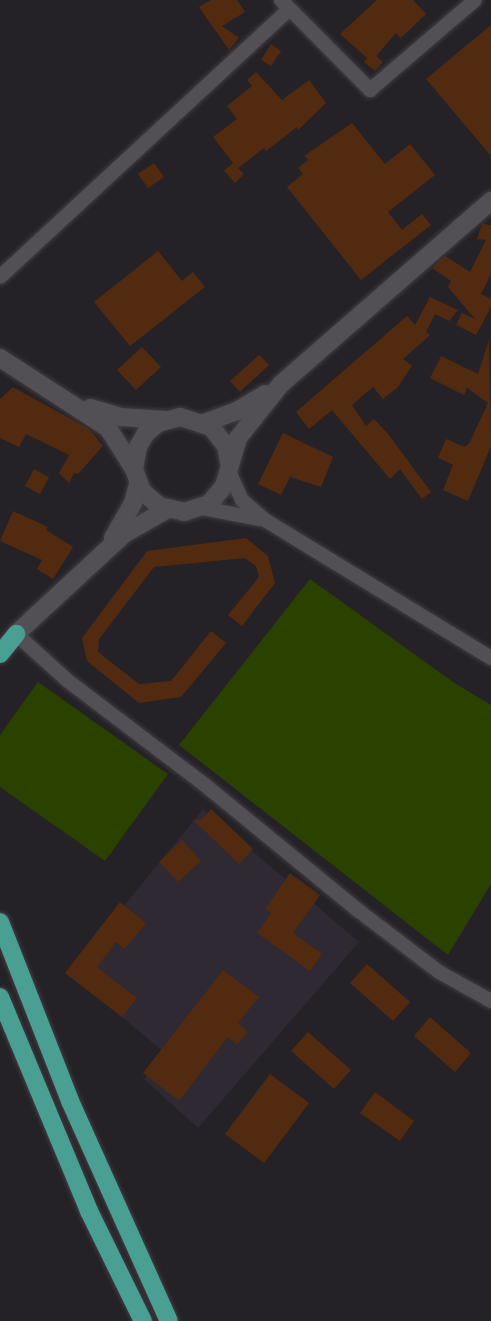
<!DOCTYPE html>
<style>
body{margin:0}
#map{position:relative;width:491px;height:1321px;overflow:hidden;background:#252227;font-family:"Golos Text",sans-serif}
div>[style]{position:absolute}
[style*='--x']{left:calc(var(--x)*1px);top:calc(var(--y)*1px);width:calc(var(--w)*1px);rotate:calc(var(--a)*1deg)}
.built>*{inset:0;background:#2e2933}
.green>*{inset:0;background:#2a4100}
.building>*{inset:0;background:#522a10}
.roads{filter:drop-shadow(0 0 2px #3f3d41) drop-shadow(0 0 2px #3f3d41)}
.minor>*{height:14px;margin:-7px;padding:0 7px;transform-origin:7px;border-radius:7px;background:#524f55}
.tertiary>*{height:18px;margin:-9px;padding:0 9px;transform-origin:9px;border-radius:9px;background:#524f55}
.trunk>*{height:18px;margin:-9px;padding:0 9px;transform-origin:9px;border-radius:9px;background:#489f92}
span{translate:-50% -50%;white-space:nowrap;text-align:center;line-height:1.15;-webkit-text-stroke:6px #0d0c0e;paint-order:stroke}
</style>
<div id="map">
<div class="built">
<div style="clip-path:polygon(203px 809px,359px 942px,198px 1128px,144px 1079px,164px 1052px,69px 973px)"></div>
</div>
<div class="green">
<div style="clip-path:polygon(310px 579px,453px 682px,491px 705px,491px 884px,448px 955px,179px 745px)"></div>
<div style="clip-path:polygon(38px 682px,168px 774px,105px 861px,0 787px,0 735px)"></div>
</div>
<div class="building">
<div style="clip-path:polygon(211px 0,237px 0,245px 12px,222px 26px,239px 38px,229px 50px,199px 7px)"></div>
<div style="clip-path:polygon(377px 0,413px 0,426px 14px,401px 38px,396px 33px,376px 56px,383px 62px,375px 71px,364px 62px,367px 58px,340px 34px)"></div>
<div style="clip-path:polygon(491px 25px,491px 156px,426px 79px)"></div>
<div style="clip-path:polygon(271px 44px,281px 51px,271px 66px,261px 60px)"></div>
<div style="clip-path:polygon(256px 72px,282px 100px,309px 80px,326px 103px,298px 130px,297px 127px,266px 151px,264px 148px,238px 168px,244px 174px,235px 183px,224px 171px,233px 163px,213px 137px,237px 119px,227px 106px,252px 86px,247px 80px)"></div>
<div style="clip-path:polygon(352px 123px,385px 164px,410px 144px,435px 175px,388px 212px,402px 230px,422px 214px,431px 225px,361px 280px,287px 187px,303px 174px,298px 168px,308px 160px,304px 156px)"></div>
<div style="clip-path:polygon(154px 163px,164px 177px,148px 188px,138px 174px)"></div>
<div style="clip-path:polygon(482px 224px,491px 225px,491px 274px,481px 294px,491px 299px,491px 307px,476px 335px,456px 325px,462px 313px,475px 319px,448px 287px,451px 281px,432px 268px,445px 256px,470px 272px,486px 240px,477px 239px)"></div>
<div style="clip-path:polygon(158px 251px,182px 281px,193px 272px,205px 287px,130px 346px,94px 302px)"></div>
<div style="clip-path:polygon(430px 297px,458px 310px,449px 321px,435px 314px,426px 332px,430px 335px,403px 359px,412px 366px,398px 387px,383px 399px,373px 387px,352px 405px,366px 426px,374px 419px,388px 434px,431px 492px,422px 499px,400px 469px,390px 479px,332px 410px,309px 429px,296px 412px,407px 316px,415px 325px)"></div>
<div style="clip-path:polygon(489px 340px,491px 446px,468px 501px,443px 490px,453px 465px,438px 458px,446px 439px,465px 447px,470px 442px,488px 403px,467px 388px,464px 395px,430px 378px,441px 356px,478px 374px)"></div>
<div style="clip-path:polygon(142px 347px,161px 367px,136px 390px,117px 370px)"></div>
<div style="clip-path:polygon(259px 355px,269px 365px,240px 392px,230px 381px)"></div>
<div style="clip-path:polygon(13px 387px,89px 429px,103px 446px,78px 474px,74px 473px,69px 483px,59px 473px,69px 455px,26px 434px,19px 447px,0 438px,0 399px)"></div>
<div style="clip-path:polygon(283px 433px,333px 457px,321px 487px,290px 477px,281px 495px,258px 484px)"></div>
<div style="clip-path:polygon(34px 469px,49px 477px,40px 494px,25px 486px)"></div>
<div style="clip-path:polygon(13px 511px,48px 527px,46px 530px,73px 547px,53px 579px,37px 569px,42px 560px,0 541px)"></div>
<div style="clip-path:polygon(246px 538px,268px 556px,275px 583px,242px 626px,228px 615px,259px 577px,256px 566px,245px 558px,154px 567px,99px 639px,98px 652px,139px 684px,171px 681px,211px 631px,226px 643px,181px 697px,139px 703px,87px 661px,82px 638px,147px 551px)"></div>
<div style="clip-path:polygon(211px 809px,253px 849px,239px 864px,193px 820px,201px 820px)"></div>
<div style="clip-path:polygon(182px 840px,201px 861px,178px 882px,159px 862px)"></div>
<div style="clip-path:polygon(290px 873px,320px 895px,293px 933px,322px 954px,310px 971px,257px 933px,271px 913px,265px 909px)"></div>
<div style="clip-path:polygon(120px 902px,146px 923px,125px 949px,116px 942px,97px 967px,137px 998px,122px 1017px,65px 973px)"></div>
<div style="clip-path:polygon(367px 964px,410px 1002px,393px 1021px,350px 983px)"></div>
<div style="clip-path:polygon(223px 970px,259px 997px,238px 1023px,248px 1032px,237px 1045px,228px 1037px,179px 1101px,143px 1073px)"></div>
<div style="clip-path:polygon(430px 1017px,471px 1053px,455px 1072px,414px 1036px)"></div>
<div style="clip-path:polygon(308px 1032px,351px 1070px,334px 1089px,291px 1051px)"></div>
<div style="clip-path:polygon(270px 1074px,309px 1103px,264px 1163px,225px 1134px)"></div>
<div style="clip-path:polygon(375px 1092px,414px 1121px,400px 1141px,360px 1113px)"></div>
</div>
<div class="roads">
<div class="minor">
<div style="--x:281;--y:0;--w:127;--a:45.3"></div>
<div style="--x:370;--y:90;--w:138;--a:-40.6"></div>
<div style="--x:0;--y:277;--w:394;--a:-42.8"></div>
<div style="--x:229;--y:471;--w:32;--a:66"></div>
<div style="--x:242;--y:500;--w:30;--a:41"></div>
<div style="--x:265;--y:520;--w:265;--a:31.4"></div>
<div style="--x:202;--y:508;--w:58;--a:10.9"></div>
<div style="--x:16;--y:634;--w:70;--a:42.1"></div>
<div style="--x:68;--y:681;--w:172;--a:37.2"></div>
<div style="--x:205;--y:785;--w:199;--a:39.3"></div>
<div style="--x:359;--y:911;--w:101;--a:37.3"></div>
<div style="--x:439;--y:972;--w:60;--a:29.1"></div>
</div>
<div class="tertiary">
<div style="--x:0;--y:358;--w:129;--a:32.9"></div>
<div style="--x:108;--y:428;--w:49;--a:57.6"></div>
<div style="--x:90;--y:408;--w:32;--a:16"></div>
<div style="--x:121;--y:417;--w:44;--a:3.9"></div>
<div style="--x:204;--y:423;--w:35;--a:-20"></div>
<div style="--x:237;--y:411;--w:33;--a:-31"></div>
<div style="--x:229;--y:462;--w:16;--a:-101"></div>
<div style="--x:226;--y:446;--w:24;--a:-128"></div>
<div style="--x:211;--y:427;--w:33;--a:-162"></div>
<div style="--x:180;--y:417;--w:23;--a:165"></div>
<div style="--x:158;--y:423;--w:16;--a:140"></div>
<div style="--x:146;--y:433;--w:16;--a:120"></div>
<div style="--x:138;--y:447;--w:22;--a:100"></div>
<div style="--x:134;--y:469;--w:23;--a:70"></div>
<div style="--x:142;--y:491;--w:23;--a:41"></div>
<div style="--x:159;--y:506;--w:26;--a:13"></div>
<div style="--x:184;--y:512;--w:26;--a:-18"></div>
<div style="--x:209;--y:504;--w:23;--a:-50"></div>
<div style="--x:224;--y:486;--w:50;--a:-73.7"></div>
<div style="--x:238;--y:438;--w:69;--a:-51.5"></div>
<div style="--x:281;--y:384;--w:279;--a:-41.1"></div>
<div style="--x:113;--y:538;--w:40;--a:-60.3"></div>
<div style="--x:133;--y:503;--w:20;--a:-75"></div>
<div style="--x:16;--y:634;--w:147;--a:-42.8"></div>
<div style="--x:124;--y:534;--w:48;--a:-29.7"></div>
</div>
<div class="trunk">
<div style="--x:0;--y:654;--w:26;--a:-51"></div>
<div style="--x:0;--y:922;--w:192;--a:68.6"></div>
<div style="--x:70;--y:1101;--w:241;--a:65.8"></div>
<div style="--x:0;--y:997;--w:232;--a:67.4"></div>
<div style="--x:89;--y:1211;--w:123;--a:63.9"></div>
</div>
</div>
</div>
